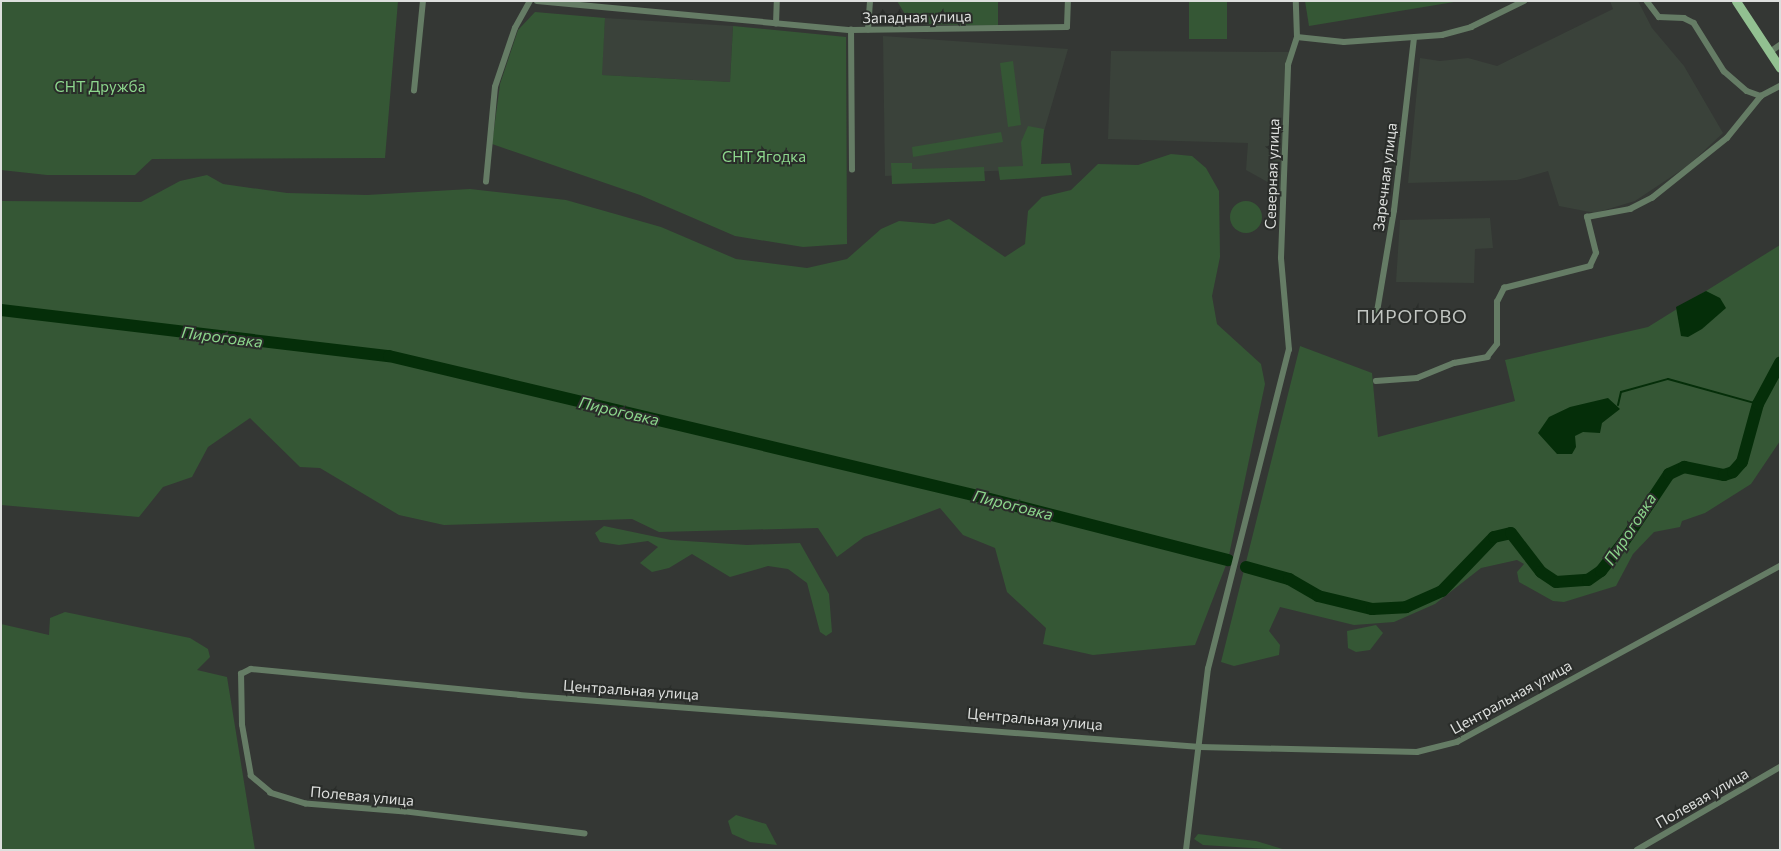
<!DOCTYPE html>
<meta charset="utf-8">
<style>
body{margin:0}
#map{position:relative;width:1781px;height:851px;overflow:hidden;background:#343734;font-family:Commissioner,sans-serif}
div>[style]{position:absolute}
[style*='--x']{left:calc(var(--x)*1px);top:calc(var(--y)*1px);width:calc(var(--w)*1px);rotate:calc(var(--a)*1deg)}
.built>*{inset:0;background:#3a423a}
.green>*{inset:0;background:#355735}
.round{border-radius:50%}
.water>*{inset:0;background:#052e09}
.stream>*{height:2px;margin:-1px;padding:0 1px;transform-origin:1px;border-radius:1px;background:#052e09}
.river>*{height:12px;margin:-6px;padding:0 6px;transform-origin:6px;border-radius:6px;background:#052e09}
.street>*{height:5.5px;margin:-2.75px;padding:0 2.75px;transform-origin:2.75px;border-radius:2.75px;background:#657c65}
.primary>*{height:9px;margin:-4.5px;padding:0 4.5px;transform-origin:4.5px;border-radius:4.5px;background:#92c091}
span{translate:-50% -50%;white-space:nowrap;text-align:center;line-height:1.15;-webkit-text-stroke:4px #2a2d2a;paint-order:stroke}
.street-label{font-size:15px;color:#dddfdd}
.park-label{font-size:15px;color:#8dd78d}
.water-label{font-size:16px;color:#8bd58b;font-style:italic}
.quarter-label{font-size:18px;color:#c2c6c2;letter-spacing:1px}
.frame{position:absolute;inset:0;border:2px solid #dddfdd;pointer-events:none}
</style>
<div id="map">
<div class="built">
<div style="clip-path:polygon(1610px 1px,1638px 1px,1652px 28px,1684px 66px,1723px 133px,1689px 165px,1635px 201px,1595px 213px,1559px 206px,1548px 171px,1517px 180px,1408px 183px,1420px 58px,1440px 61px,1468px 58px,1497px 66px,1613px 9px)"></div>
<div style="clip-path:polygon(605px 18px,733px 26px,730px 82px,601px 75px)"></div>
<div style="clip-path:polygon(883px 36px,1068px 49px,1033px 169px,885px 176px)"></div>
<div style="clip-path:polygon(1111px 51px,1291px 52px,1282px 190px,1246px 170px,1248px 143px,1108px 139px)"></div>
<div style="clip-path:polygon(1490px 218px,1493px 248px,1475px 249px,1474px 283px,1396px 282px,1400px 220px)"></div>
</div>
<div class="green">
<div style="clip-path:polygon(1px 1px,398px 1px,385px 158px,152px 159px,135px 175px,47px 175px,1px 170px)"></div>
<div style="clip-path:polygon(897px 1px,998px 1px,998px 26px,920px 24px,908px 19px)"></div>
<div style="clip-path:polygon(1189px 1px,1227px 1px,1227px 39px,1189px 39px)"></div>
<div style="clip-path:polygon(1305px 1px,1460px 1px,1309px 26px)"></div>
<div style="clip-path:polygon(535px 12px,605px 18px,602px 75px,730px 82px,733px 26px,846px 37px,847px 244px,803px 247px,735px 236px,640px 195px,492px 144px,500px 84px,518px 30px)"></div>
<div style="clip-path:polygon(1013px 61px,1021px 125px,1008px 127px,1000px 63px)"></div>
<div style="clip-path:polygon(1028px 126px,1044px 129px,1041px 164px,1070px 163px,1072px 175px,1000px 180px,998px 167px,1023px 166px,1021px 142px)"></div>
<div style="clip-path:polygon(1001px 132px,1003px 142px,913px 157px,912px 147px)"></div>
<div style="clip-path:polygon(1171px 154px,1192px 156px,1206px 168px,1219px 191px,1220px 257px,1212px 296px,1217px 324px,1261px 364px,1265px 384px,1228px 560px,1195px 645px,1093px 655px,1043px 644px,1046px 628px,1007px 592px,995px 548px,963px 535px,940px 508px,864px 537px,837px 557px,818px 528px,659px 532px,632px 519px,444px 525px,399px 515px,320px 468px,300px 467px,250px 418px,208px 447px,192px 477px,163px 487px,139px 517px,1px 505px,1px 201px,141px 202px,180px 181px,207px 175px,223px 184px,287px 193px,367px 195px,470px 189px,566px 200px,661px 227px,736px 259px,807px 268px,847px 259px,881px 229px,899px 221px,934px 224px,949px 219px,1005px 257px,1025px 244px,1028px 211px,1042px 197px,1071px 190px,1098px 164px,1138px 165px)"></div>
<div style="clip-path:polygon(891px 163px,912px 163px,912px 169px,984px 167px,985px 181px,892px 184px)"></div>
<div class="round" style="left:1230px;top:201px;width:32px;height:32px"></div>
<div style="clip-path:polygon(1780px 245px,1780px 441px,1751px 484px,1705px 513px,1682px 521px,1680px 527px,1654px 532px,1633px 554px,1616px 586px,1564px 602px,1553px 601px,1519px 582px,1517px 572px,1524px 564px,1517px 560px,1481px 568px,1435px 604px,1394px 622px,1354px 625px,1280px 607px,1269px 631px,1280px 645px,1279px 655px,1234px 666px,1221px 662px,1300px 346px,1372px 373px,1378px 437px,1515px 401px,1505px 360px,1648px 327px)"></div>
<div style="clip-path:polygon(604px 526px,671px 540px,747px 545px,800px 543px,829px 594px,832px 632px,826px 636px,820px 632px,807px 583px,788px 569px,768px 566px,730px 577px,692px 554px,669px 568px,652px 572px,640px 563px,658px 547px,648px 541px,619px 545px,600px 542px,595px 533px)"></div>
<div style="clip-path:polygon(65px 612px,190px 638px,208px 649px,210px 657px,197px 670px,227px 677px,255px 850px,1px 850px,1px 624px,49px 635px,50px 618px)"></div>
<div style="clip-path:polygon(1376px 625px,1383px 633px,1370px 650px,1356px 652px,1348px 648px,1347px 631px)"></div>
<div style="clip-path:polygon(736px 815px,766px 824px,777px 845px,750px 842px,732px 834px,728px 821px)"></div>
<div style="clip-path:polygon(1198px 834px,1256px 841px,1286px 850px,1203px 845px,1194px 839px)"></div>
</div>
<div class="water">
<div style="clip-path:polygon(1706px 291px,1720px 298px,1726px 308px,1702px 329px,1688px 337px,1681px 336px,1676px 307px)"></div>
<div style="clip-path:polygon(1608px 398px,1620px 409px,1602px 423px,1600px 433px,1583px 432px,1575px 436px,1576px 447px,1572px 454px,1557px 454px,1538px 433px,1549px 417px,1570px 407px)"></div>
</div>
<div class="stream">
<div style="--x:1618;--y:405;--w:13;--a:-77"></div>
<div style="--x:1621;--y:392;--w:49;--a:-15.5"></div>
<div style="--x:1668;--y:379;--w:93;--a:15.5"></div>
</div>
<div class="river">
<div style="--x:1;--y:310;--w:391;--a:6.8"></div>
<div style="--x:389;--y:356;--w:614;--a:13.38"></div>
<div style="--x:986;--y:498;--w:250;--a:14.4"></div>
<div style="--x:1246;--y:567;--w:45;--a:15.6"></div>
<div style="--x:1289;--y:579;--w:34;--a:30"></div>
<div style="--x:1318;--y:596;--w:56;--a:13.5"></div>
<div style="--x:1372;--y:609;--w:34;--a:-3"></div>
<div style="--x:1406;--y:607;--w:39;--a:-24"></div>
<div style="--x:1442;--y:591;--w:75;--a:-46.1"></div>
<div style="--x:1494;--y:537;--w:17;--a:-13"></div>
<div style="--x:1511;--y:533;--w:49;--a:52.4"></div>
<div style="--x:1541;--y:572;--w:18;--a:34"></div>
<div style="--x:1556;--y:582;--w:32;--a:-4"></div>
<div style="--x:1588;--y:580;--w:16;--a:-35"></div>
<div style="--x:1601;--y:571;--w:36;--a:-52"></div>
<div style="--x:1623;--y:543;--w:83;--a:-56.3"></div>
<div style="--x:1669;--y:474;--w:17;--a:-25"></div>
<div style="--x:1684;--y:467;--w:41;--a:11.3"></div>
<div style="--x:1724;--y:475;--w:9;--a:-18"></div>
<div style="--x:1733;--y:472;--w:13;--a:-48"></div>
<div style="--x:1742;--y:462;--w:60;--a:-74.6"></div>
<div style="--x:1758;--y:404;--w:47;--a:-61.8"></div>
</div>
<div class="street">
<div style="--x:537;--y:1;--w:315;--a:5.3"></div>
<div style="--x:1647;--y:1;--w:20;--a:53"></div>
<div style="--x:1659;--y:17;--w:25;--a:2"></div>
<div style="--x:1684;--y:18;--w:11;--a:27"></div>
<div style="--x:1694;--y:23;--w:57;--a:58"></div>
<div style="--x:1724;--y:71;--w:30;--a:41"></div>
<div style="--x:1747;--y:91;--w:15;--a:20"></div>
<div style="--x:1761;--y:96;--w:21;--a:-28"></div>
<div style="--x:776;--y:24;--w:23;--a:-88"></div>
<div style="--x:868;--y:30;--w:29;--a:-86"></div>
<div style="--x:1297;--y:37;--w:47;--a:6.1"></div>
<div style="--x:1344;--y:42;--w:98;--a:-4.1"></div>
<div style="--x:1442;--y:35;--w:30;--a:-15"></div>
<div style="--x:1471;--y:27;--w:59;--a:-26.1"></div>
<div style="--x:1770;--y:52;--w:12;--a:-35"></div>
<div style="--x:414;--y:91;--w:90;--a:-84.3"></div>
<div style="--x:852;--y:170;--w:140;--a:-90.4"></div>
<div style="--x:851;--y:30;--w:216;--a:-0.8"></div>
<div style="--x:1067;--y:27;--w:26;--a:-88"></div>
<div style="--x:486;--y:182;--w:95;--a:-84.6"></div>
<div style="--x:495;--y:87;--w:62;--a:-71.3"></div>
<div style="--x:515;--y:28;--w:31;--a:-61"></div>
<div style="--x:1376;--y:318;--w:109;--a:-80.5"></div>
<div style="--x:1394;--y:211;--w:173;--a:-83.4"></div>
<div style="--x:1376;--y:381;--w:41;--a:-4.2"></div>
<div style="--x:1417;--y:378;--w:40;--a:-22"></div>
<div style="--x:1454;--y:363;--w:34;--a:-10"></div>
<div style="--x:1487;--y:357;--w:16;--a:-52"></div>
<div style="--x:1497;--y:344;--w:42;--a:-90"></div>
<div style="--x:1497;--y:302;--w:16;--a:-63"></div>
<div style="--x:1504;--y:288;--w:89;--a:-14.3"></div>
<div style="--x:1590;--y:266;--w:14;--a:-65"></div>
<div style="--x:1596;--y:253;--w:37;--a:-104"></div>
<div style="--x:1587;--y:217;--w:44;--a:-10.5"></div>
<div style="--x:1630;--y:209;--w:25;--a:-27"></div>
<div style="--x:1652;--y:198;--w:96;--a:-38.7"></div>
<div style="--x:1727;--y:138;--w:54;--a:-51"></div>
<div style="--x:585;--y:834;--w:181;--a:-173"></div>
<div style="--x:405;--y:812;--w:99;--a:-175.4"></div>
<div style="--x:306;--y:804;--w:37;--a:-163"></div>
<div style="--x:271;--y:793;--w:26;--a:-140"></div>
<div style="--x:251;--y:776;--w:52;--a:-100"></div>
<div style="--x:242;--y:725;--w:51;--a:-91.1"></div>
<div style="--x:241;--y:674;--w:11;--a:-27"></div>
<div style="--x:251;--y:669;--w:269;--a:5.5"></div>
<div style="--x:519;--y:695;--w:683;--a:4.37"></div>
<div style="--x:1200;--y:747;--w:217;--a:1.3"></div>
<div style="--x:1417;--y:752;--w:41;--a:-14"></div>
<div style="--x:1457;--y:742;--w:368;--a:-28.6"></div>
<div style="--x:1186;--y:850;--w:182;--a:-83.1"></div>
<div style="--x:1208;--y:669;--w:329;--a:-75.8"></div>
<div style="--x:1289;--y:350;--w:92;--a:-95"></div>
<div style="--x:1281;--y:258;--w:193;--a:-87.9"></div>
<div style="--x:1288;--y:65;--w:29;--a:-72"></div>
<div style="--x:1297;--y:37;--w:36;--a:-92"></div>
<div style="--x:1637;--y:850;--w:165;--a:-30.1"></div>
</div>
<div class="primary">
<div style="--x:1736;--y:1;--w:80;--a:56.7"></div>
</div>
<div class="street-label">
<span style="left:917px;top:17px;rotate:-1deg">Западная улица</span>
<span style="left:1272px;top:174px;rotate:-88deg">Северная улица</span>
<span style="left:1385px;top:177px;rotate:-83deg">Заречная улица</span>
<span style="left:631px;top:690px;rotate:4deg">Центральная улица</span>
<span style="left:1511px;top:697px;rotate:-29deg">Центральная улица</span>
<span style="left:1035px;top:719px;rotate:5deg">Центральная улица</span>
<span style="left:362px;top:796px;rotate:5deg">Полевая улица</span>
<span style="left:1702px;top:798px;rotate:-30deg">Полевая улица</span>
</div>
<div class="park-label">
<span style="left:100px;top:87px">СНТ Дружба</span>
<span style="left:764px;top:157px">СНТ Ягодка</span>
</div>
<div class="water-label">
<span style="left:222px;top:337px;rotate:7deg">Пироговка</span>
<span style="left:619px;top:411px;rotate:13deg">Пироговка</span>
<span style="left:1013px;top:505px;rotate:14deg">Пироговка</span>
<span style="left:1630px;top:529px;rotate:-57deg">Пироговка</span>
</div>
<div class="quarter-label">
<span style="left:1412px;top:316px">ПИРОГОВО</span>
</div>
<div class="frame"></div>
</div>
